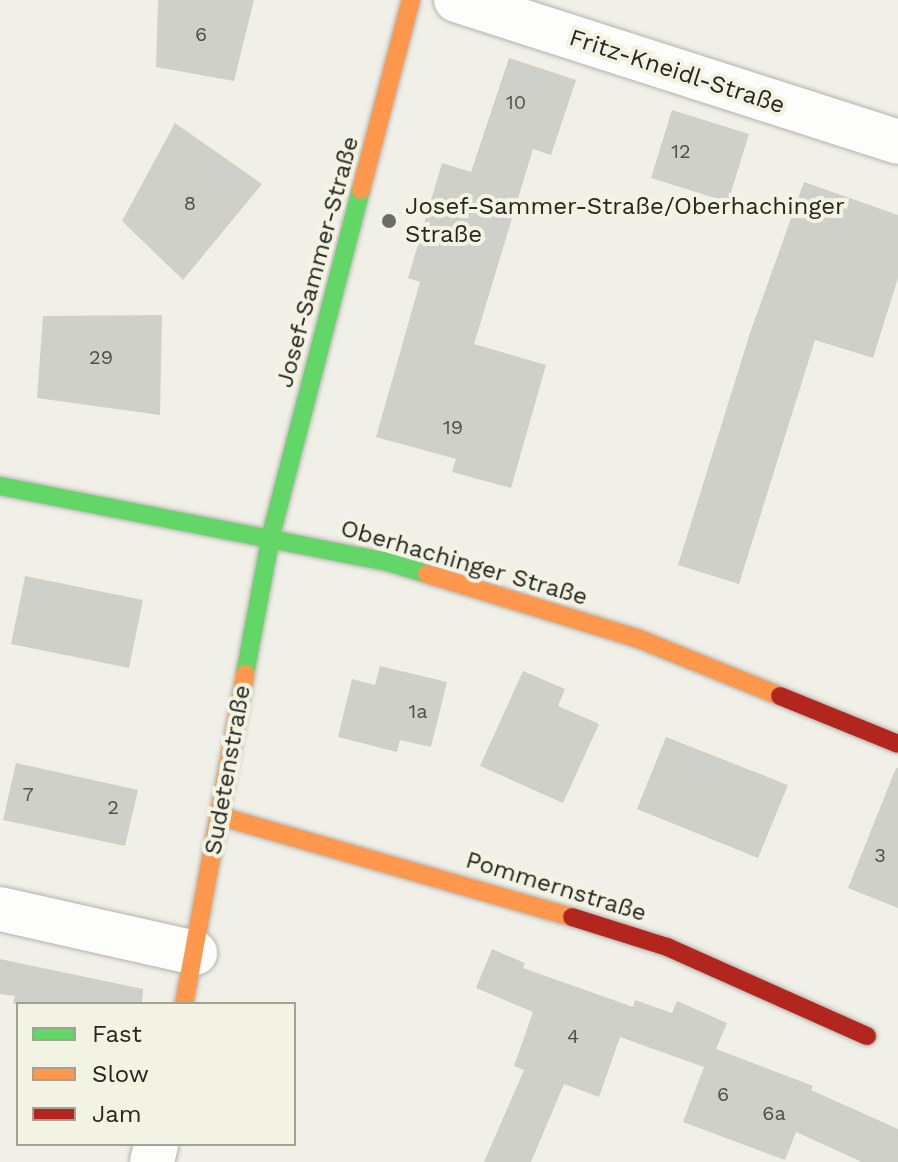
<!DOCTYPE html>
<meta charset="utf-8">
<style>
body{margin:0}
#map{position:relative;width:898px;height:1162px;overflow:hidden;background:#f0f0e8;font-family:"Work Sans",sans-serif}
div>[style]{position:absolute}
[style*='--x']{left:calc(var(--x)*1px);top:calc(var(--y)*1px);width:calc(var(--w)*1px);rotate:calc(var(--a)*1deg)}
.building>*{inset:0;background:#d0d0ca}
.roads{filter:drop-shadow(0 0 2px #b3b3ad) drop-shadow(0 0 2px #b3b3ad)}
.street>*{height:44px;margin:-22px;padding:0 22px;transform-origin:22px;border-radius:22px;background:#fdfdfc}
.fast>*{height:18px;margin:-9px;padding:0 9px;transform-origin:9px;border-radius:9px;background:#63d668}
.slow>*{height:18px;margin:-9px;padding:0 9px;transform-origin:9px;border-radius:9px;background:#ff974d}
.jam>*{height:18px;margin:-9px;padding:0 9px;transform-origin:9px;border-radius:9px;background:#b3261e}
.dots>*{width:22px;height:22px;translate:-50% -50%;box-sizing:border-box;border:4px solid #f3f3e4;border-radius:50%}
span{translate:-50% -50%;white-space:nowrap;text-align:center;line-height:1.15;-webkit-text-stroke:8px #f3f3e4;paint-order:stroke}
.number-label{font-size:20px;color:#51514c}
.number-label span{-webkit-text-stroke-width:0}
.street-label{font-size:24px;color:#272722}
.poi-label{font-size:24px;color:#272722}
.left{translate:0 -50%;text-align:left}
.legend{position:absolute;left:16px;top:1002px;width:280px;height:144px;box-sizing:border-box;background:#f3f3e4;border:2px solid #a1a196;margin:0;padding:10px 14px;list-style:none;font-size:24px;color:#272722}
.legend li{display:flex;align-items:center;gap:16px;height:40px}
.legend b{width:40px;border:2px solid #a1a196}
</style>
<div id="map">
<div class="building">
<div style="clip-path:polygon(158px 0,254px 0,234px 81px,156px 67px)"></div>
<div style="clip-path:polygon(509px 58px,576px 80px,551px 155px,533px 149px,474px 344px,546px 365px,511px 488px,452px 472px,456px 459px,376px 437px,420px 282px,408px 278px,442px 163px,471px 172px)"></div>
<div style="clip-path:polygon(672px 110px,749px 134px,728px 202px,651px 178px)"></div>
<div style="clip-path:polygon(175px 123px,262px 184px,183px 280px,122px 221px)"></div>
<div style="clip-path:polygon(804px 182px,898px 215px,898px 278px,873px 358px,815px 340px,739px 584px,678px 565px,750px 333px)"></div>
<div style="clip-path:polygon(162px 315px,160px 415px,37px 398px,43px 316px)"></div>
<div style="clip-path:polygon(25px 576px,143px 600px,129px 668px,11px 644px)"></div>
<div style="clip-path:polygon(380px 666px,447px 682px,431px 747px,400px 740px,397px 752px,338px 737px,352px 679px,375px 685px)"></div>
<div style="clip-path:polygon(523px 671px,565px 689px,558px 706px,599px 724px,563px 803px,480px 766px)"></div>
<div style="clip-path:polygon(666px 737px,788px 785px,758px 858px,637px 809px)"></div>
<div style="clip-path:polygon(16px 763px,138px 790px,125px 846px,3px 820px)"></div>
<div style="clip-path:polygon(896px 768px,898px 768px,898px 908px,848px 888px)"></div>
<div style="clip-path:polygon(492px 949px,525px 963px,523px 968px,633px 1007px,635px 1000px,672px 1013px,677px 1001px,727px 1023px,716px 1049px,813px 1086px,811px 1090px,898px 1129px,898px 1162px,862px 1162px,796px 1132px,785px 1160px,683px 1122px,704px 1067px,620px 1037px,599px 1097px,564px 1084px,531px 1162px,484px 1162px,524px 1070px,514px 1066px,533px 1012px,476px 988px)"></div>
<div style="clip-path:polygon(0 959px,143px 989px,142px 1004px,13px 1004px,15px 996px,0 994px)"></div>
</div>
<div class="roads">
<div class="street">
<div style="--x:456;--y:0;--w:464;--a:17.8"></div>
<div style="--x:0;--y:909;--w:200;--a:12.7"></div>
<div style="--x:152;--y:1162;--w:18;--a:-77"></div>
</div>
<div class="fast">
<div style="--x:0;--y:486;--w:391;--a:11.1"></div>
<div style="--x:384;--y:561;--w:45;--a:16.8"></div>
<div style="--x:245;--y:674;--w:141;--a:-79.4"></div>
<div style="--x:271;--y:535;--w:357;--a:-75.4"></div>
</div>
<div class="slow">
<div style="--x:361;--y:190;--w:196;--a:-75.3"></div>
<div style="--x:427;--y:574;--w:222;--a:17"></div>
<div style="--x:639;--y:639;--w:152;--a:22"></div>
<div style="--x:219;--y:816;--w:367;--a:16"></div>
<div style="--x:184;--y:1004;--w:336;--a:-79.5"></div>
</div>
<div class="jam">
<div style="--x:780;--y:696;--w:127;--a:22.1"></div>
<div style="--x:572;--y:917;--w:100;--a:17.5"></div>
<div style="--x:667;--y:947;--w:219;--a:24"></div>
</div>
</div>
<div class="dots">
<div style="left:389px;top:221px;background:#6d6d67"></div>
</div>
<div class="number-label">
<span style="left:201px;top:34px">6</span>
<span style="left:516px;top:102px">10</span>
<span style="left:681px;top:151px">12</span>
<span style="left:190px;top:203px">8</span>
<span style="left:101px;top:357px">29</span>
<span style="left:453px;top:427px">19</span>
<span style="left:418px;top:711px">1a</span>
<span style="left:28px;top:794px">7</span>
<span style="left:113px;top:807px">2</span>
<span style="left:880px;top:855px">3</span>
<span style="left:573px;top:1036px">4</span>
<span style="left:723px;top:1094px">6</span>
<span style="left:774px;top:1113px">6a</span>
</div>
<div class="street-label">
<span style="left:677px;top:72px;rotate:18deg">Fritz-Kneidl-Straße</span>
<span style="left:318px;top:262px;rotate:-75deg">Josef-Sammer-Straße</span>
<span style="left:464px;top:563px;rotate:16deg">Oberhachinger Straße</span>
<span style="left:228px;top:770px;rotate:-80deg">Sudetenstraße</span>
<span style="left:556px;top:887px;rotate:17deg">Pommernstraße</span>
</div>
<div class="poi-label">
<span class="left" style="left:405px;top:221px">Josef-Sammer-Straße/Oberhachinger<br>Straße</span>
</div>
<ul class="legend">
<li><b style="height:10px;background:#63d668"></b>Fast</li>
<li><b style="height:10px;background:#ff974d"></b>Slow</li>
<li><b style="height:10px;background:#b3261e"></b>Jam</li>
</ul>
</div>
